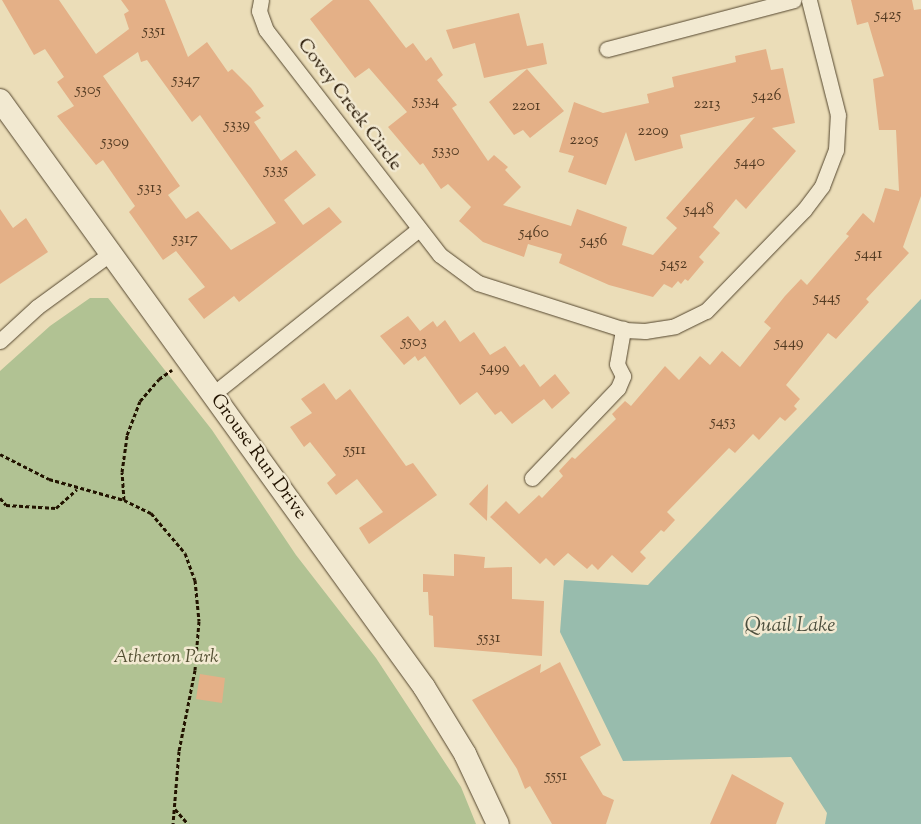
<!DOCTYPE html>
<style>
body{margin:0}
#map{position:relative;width:921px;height:824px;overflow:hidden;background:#ebddb8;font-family:"Sorts Mill Goudy",serif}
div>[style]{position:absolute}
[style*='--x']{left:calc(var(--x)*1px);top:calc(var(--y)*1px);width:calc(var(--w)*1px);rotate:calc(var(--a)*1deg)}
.green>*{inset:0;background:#b1c293}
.water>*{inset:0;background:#98bcad}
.building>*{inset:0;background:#e4b087}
.path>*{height:3px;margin-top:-1.5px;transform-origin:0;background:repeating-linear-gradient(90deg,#221300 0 4px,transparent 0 6.5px)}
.roads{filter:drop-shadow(0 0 1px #54462e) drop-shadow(0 0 1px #54462e)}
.street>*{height:15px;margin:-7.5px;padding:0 7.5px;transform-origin:7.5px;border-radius:7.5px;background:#f2e9d1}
.secondary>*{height:22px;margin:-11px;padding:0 11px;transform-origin:11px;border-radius:11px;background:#f2e9d1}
span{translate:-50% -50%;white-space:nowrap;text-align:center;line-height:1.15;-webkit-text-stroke:5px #f2e9d1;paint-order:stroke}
.number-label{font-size:16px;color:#523a22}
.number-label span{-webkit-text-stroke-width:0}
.street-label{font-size:19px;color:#221300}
.park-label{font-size:19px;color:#545033;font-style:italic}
.water-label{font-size:20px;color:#4b4e3d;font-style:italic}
</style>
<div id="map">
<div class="green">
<div style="clip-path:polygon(90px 298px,108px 298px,212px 430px,296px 555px,376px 658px,461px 787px,476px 824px,0 824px,0 371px,50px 326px)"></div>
</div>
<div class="water">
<div style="clip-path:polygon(921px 299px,921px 824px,825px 824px,827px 813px,791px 757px,623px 761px,560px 632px,564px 580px,648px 585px)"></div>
</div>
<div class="building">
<div style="clip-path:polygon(evenodd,2px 0,59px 0,96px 54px,129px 29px,124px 14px,129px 11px,121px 0,165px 0,188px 57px,207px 42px,228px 72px,232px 69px,251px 88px,264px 106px,255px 112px,261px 118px,254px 122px,281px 161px,296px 150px,316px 175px,284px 200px,303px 225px,329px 207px,342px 222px,239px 302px,234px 296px,204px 319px,188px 299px,205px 287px,176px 251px,163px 260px,129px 212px,135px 206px,103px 160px,96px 165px,57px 116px,74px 106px,57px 82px,64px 77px,45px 49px,34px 55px,2px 0,138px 52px,141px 62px,147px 60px,192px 122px,200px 115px,276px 223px,231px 250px,198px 211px,186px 219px,168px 195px,180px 186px,103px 76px,138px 52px)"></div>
<div style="clip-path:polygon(333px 0,369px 0,406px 48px,413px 43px,426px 61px,431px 57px,443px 75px,437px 80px,457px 105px,452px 108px,488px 161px,494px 155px,508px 167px,505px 170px,521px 187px,503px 205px,571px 226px,577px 209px,627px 227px,622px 245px,653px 255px,677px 228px,666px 218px,755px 117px,680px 135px,683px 148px,635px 161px,626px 132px,606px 185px,568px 172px,574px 156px,559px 152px,574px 102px,603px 113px,649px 103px,647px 94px,674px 87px,672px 77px,736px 62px,735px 56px,766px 49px,771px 70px,783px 68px,795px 123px,772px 128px,796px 151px,746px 209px,736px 199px,713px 227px,720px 233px,699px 257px,704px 262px,688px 281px,685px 279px,681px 284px,678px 281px,672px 288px,664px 284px,653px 297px,609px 285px,559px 263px,562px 254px,528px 244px,524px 257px,483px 242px,459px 221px,471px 207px,448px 184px,441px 189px,423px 163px,420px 165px,388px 127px,407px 112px,369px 68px,355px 78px,310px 19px)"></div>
<div style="clip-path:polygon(851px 0,912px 0,914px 10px,921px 9px,921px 196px,903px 247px,909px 253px,866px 299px,869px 302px,836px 339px,828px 333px,786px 385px,800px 399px,794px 406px,797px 409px,785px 421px,780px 417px,759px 440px,753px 434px,735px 453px,729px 448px,667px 512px,675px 520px,664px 532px,661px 530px,640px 552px,646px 558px,632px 573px,612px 555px,598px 570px,592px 564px,587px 569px,568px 553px,554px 566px,546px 558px,540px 564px,490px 517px,506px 501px,519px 514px,539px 495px,542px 498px,563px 476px,559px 471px,572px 457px,575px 459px,616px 419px,612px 414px,625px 401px,631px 406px,665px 366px,679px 380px,700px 356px,710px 365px,722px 351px,740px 367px,771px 328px,764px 322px,785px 296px,801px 279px,807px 285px,849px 236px,846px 234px,863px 213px,874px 223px,885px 188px,899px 191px,896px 130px,879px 130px,873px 79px,884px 76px,868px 22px,857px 25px)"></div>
<div style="clip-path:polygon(519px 13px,527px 46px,543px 43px,547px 64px,484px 78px,475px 43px,453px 49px,446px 30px)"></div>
<div style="clip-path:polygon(527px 69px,564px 111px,530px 138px,523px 130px,514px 135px,489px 102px)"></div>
<div style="clip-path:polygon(0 209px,13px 228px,26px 218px,48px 252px,0 284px)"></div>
<div style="clip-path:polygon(408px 316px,420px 331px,433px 321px,437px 327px,445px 320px,460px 342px,474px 332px,490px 355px,505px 346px,520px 367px,524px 364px,540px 387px,555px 374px,570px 393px,552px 409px,544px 399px,512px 424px,501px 411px,495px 415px,477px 392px,460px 405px,425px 356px,418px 361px,415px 356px,404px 365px,380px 336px)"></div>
<div style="clip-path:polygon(324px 383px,336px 400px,350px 389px,406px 466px,413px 463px,437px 495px,369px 544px,359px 528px,383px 512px,357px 479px,336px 495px,327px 483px,336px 475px,310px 442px,304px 447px,290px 427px,312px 413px,301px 399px)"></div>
<div style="clip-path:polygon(488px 484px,487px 521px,469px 504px)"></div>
<div style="clip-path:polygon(454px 554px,485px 557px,484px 568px,512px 567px,512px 599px,544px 601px,542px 656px,434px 647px,433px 616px,429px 615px,428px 592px,423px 592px,423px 574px,454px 576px)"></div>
<div style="clip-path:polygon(560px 662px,601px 745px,580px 757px,603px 795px,614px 800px,606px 824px,552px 824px,530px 786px,525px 789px,517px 769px,472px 700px,541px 664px,540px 673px)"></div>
<div style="clip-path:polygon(200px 674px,225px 678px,222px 703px,196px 699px)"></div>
<div style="clip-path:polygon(732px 774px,784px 803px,776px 824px,710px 824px)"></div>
</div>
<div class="path">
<div style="--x:0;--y:454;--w:55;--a:27"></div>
<div style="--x:49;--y:479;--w:78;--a:15.6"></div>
<div style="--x:124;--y:500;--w:30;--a:26"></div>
<div style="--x:151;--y:513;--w:52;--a:49.6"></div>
<div style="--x:185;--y:553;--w:29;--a:70"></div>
<div style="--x:195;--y:580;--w:41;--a:84.4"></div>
<div style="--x:199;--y:621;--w:49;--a:94.7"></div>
<div style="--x:195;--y:670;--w:83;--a:101.2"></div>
<div style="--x:179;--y:751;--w:73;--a:94.7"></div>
<div style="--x:0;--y:498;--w:9;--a:49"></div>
<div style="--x:6;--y:505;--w:50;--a:3.4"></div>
<div style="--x:56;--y:508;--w:28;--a:-42"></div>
<div style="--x:124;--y:500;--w:28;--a:-94"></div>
<div style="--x:122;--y:472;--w:37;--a:-82"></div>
<div style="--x:127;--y:435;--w:36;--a:-69"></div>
<div style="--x:140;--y:401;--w:29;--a:-49"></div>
<div style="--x:159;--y:379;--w:16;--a:-35"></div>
<div style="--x:175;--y:809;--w:20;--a:49"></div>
</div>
<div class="roads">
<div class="street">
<div style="--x:261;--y:0;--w:11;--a:100"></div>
<div style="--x:259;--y:11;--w:20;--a:70"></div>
<div style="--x:266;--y:30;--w:284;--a:52.3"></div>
<div style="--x:440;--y:255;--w:47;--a:36.4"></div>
<div style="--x:478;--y:283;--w:154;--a:17.7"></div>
<div style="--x:625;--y:330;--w:20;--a:3"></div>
<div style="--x:645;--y:331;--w:30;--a:-9"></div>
<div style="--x:675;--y:326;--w:34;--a:-26"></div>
<div style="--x:706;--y:311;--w:141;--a:-45.9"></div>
<div style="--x:804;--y:210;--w:30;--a:-53"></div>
<div style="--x:822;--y:186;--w:39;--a:-69"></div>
<div style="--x:836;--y:150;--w:35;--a:-87"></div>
<div style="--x:838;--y:115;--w:119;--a:-104.2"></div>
<div style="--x:607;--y:49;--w:193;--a:-14.7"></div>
<div style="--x:0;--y:341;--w:50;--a:-42.6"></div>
<div style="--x:37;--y:307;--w:92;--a:-36.1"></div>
<div style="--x:213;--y:394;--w:264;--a:-38.7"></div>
<div style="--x:532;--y:478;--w:124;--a:-46.3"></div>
<div style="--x:618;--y:388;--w:13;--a:-67"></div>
<div style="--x:623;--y:376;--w:13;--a:-117"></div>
<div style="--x:617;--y:364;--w:36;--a:-80"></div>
</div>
<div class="secondary">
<div style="--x:0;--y:100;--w:724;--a:54.16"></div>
<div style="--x:424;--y:687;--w:79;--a:58.5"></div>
<div style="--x:465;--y:754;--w:77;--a:64.8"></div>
</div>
</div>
<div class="number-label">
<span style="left:888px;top:16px">5425</span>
<span style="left:154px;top:32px">5351</span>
<span style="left:186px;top:81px">5347</span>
<span style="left:88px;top:91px">5305</span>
<span style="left:767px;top:97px">5426</span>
<span style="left:426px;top:102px">5334</span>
<span style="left:707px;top:105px">2213</span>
<span style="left:526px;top:107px">2201</span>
<span style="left:237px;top:126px">5339</span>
<span style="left:653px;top:132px">2209</span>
<span style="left:584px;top:141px">2205</span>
<span style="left:115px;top:143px">5309</span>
<span style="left:446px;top:152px">5330</span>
<span style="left:750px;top:163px">5440</span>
<span style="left:276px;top:171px">5335</span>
<span style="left:150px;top:189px">5313</span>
<span style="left:699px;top:211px">5448</span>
<span style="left:534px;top:234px">5460</span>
<span style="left:185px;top:240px">5317</span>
<span style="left:594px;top:242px">5456</span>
<span style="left:869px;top:255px">5441</span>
<span style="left:674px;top:265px">5452</span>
<span style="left:827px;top:299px">5445</span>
<span style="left:414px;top:343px">5503</span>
<span style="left:789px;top:344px">5449</span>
<span style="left:495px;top:369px">5499</span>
<span style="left:723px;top:423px">5453</span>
<span style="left:355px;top:451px">5511</span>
<span style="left:489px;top:639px">5531</span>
<span style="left:556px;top:777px">5551</span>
</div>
<div class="street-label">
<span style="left:349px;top:105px;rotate:53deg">Covey Creek Circle</span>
<span style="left:258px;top:457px;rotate:54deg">Grouse Run Drive</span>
</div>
<div class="park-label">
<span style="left:166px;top:658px">Atherton Park</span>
</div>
<div class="water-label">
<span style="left:790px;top:626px">Quail Lake</span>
</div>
</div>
